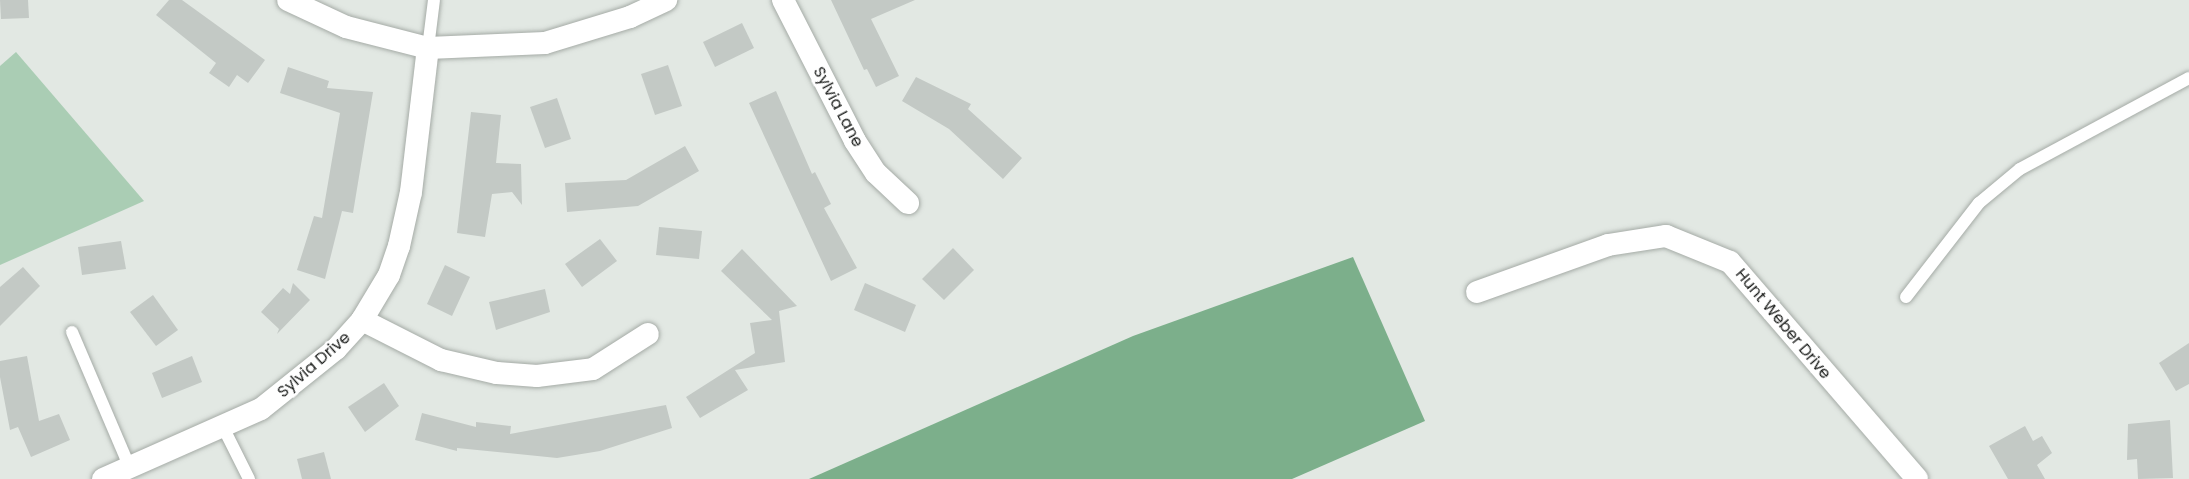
<!DOCTYPE html>
<style>
body{margin:0}
#map{position:relative;width:2189px;height:479px;overflow:hidden;background:#e2e8e3;font-family:Poppins,sans-serif}
div>[style]{position:absolute}
[style*='--x']{left:calc(var(--x)*1px);top:calc(var(--y)*1px);width:calc(var(--w)*1px);rotate:calc(var(--a)*1deg)}
.green>*{inset:0;background:#aacdb4}
.forest>*{inset:0;background:#7caf8b}
.building>*{inset:0;background:#c3c9c5}
.roads{filter:drop-shadow(0 0 2px #a5aba6) drop-shadow(0 0 2px #a5aba6)}
.service>*{height:12px;margin:-6px;padding:0 6px;transform-origin:6px;border-radius:6px;background:#fff}
.minor>*{height:22px;margin:-11px;padding:0 11px;transform-origin:11px;border-radius:11px;background:#fff}
span{translate:-50% -50%;white-space:nowrap;text-align:center;line-height:1.15;-webkit-text-stroke:5px #fff;paint-order:stroke}
.street-label{font-size:16px;color:#1b1d1b}
</style>
<div id="map">
<div class="green">
<div style="clip-path:polygon(16px 52px,144px 201px,0 265px,0 66px)"></div>
</div>
<div class="forest">
<div style="clip-path:polygon(1353px 257px,1425px 421px,1292px 479px,809px 479px,1133px 336px)"></div>
</div>
<div class="building">
<div style="clip-path:polygon(0 0,28px 0,29px 18px,1px 19px)"></div>
<div style="clip-path:polygon(169px 0,182px 0,265px 60px,248px 83px,237px 75px,229px 87px,209px 73px,216px 63px,156px 15px)"></div>
<div style="clip-path:polygon(831px 0,915px 0,871px 19px,899px 76px,876px 87px,867px 69px,864px 70px)"></div>
<div style="clip-path:polygon(742px 23px,754px 48px,715px 67px,703px 42px)"></div>
<div style="clip-path:polygon(668px 65px,682px 106px,655px 115px,641px 74px)"></div>
<div style="clip-path:polygon(288px 67px,329px 81px,327px 88px,373px 92px,353px 213px,342px 211px,325px 279px,297px 270px,314px 216px,322px 218px,340px 113px,280px 93px)"></div>
<div style="clip-path:polygon(916px 77px,971px 104px,968px 109px,1022px 158px,1003px 179px,949px 129px,902px 101px)"></div>
<div style="clip-path:polygon(776px 91px,812px 174px,815px 172px,831px 204px,824px 208px,857px 268px,831px 281px,749px 103px)"></div>
<div style="clip-path:polygon(557px 98px,571px 139px,545px 148px,530px 107px)"></div>
<div style="clip-path:polygon(471px 112px,501px 115px,496px 163px,521px 164px,522px 205px,512px 192px,492px 194px,485px 237px,457px 233px)"></div>
<div style="clip-path:polygon(685px 146px,699px 171px,638px 206px,567px 212px,565px 183px,626px 180px)"></div>
<div style="clip-path:polygon(659px 227px,702px 231px,699px 259px,656px 255px)"></div>
<div style="clip-path:polygon(600px 239px,617px 261px,582px 287px,565px 264px)"></div>
<div style="clip-path:polygon(121px 241px,126px 269px,82px 275px,78px 247px)"></div>
<div style="clip-path:polygon(953px 248px,974px 270px,944px 300px,922px 279px)"></div>
<div style="clip-path:polygon(742px 249px,797px 306px,779px 311px,785px 362px,735px 370px,748px 390px,700px 418px,686px 397px,755px 353px,750px 323px,772px 320px,721px 271px)"></div>
<div style="clip-path:polygon(445px 265px,470px 277px,452px 316px,427px 304px)"></div>
<div style="clip-path:polygon(23px 267px,40px 286px,0 326px,0 287px)"></div>
<div style="clip-path:polygon(293px 283px,310px 300px,277px 334px,279px 329px,261px 312px,283px 288px,290px 294px)"></div>
<div style="clip-path:polygon(865px 283px,916px 305px,905px 332px,854px 310px)"></div>
<div style="clip-path:polygon(545px 289px,550px 312px,496px 330px,489px 302px)"></div>
<div style="clip-path:polygon(153px 295px,178px 330px,156px 346px,130px 312px)"></div>
<div style="clip-path:polygon(2189px 343px,2189px 384px,2176px 391px,2159px 363px)"></div>
<div style="clip-path:polygon(27px 356px,39px 421px,59px 414px,70px 440px,31px 457px,18px 427px,10px 430px,0 377px,0 361px)"></div>
<div style="clip-path:polygon(192px 356px,202px 382px,162px 398px,152px 373px)"></div>
<div style="clip-path:polygon(384px 383px,399px 406px,365px 432px,348px 407px)"></div>
<div style="clip-path:polygon(666px 405px,672px 428px,600px 451px,557px 458px,457px 448px,457px 451px,415px 440px,422px 413px,476px 427px,476px 422px,511px 426px,510px 434px)"></div>
<div style="clip-path:polygon(2170px 420px,2173px 478px,2138px 479px,2137px 459px,2127px 460px,2128px 424px)"></div>
<div style="clip-path:polygon(2025px 426px,2033px 441px,2042px 436px,2052px 453px,2037px 465px,2045px 479px,2008px 479px,1989px 446px)"></div>
<div style="clip-path:polygon(324px 452px,331px 479px,302px 479px,297px 459px)"></div>
</div>
<div class="roads">
<div class="service">
<div style="--x:428;--y:48;--w:48;--a:-82.9"></div>
<div style="--x:1906;--y:297;--w:119;--a:-52.2"></div>
<div style="--x:1979;--y:203;--w:53;--a:-39.7"></div>
<div style="--x:2020;--y:169;--w:192;--a:-28.3"></div>
<div style="--x:72;--y:332;--w:148;--a:66.9"></div>
<div style="--x:223;--y:427;--w:58;--a:63.4"></div>
</div>
<div class="minor">
<div style="--x:288;--y:0;--w:64;--a:25"></div>
<div style="--x:346;--y:27;--w:85;--a:14.4"></div>
<div style="--x:428;--y:48;--w:117;--a:-2.4"></div>
<div style="--x:545;--y:43;--w:89;--a:-17"></div>
<div style="--x:630;--y:17;--w:40;--a:-25"></div>
<div style="--x:783;--y:0;--w:158;--a:62.9"></div>
<div style="--x:855;--y:141;--w:38;--a:57"></div>
<div style="--x:876;--y:173;--w:44;--a:43.2"></div>
<div style="--x:1477;--y:292;--w:139;--a:-19.7"></div>
<div style="--x:1608;--y:245;--w:59;--a:-8.8"></div>
<div style="--x:1666;--y:236;--w:69;--a:22.1"></div>
<div style="--x:1730;--y:262;--w:286;--a:49.2"></div>
<div style="--x:362;--y:320;--w:89;--a:26.9"></div>
<div style="--x:441;--y:360;--w:57;--a:13.1"></div>
<div style="--x:497;--y:373;--w:40;--a:4.3"></div>
<div style="--x:537;--y:376;--w:56;--a:-7.1"></div>
<div style="--x:593;--y:369;--w:65;--a:-32.5"></div>
<div style="--x:103;--y:479;--w:173;--a:-23.9"></div>
<div style="--x:261;--y:409;--w:96;--a:-38.7"></div>
<div style="--x:336;--y:349;--w:39;--a:-48"></div>
<div style="--x:362;--y:320;--w:52;--a:-59"></div>
<div style="--x:389;--y:275;--w:31;--a:-71"></div>
<div style="--x:399;--y:246;--w:55;--a:-77.5"></div>
<div style="--x:411;--y:192;--w:145;--a:-83.3"></div>
</div>
</div>
<div class="street-label">
<span style="left:838px;top:107px;rotate:62deg">Sylvia Lane</span>
<span style="left:1783px;top:324px;rotate:50deg">Hunt Weber Drive</span>
<span style="left:314px;top:365px;rotate:-41deg">Sylvia Drive</span>
</div>
</div>
